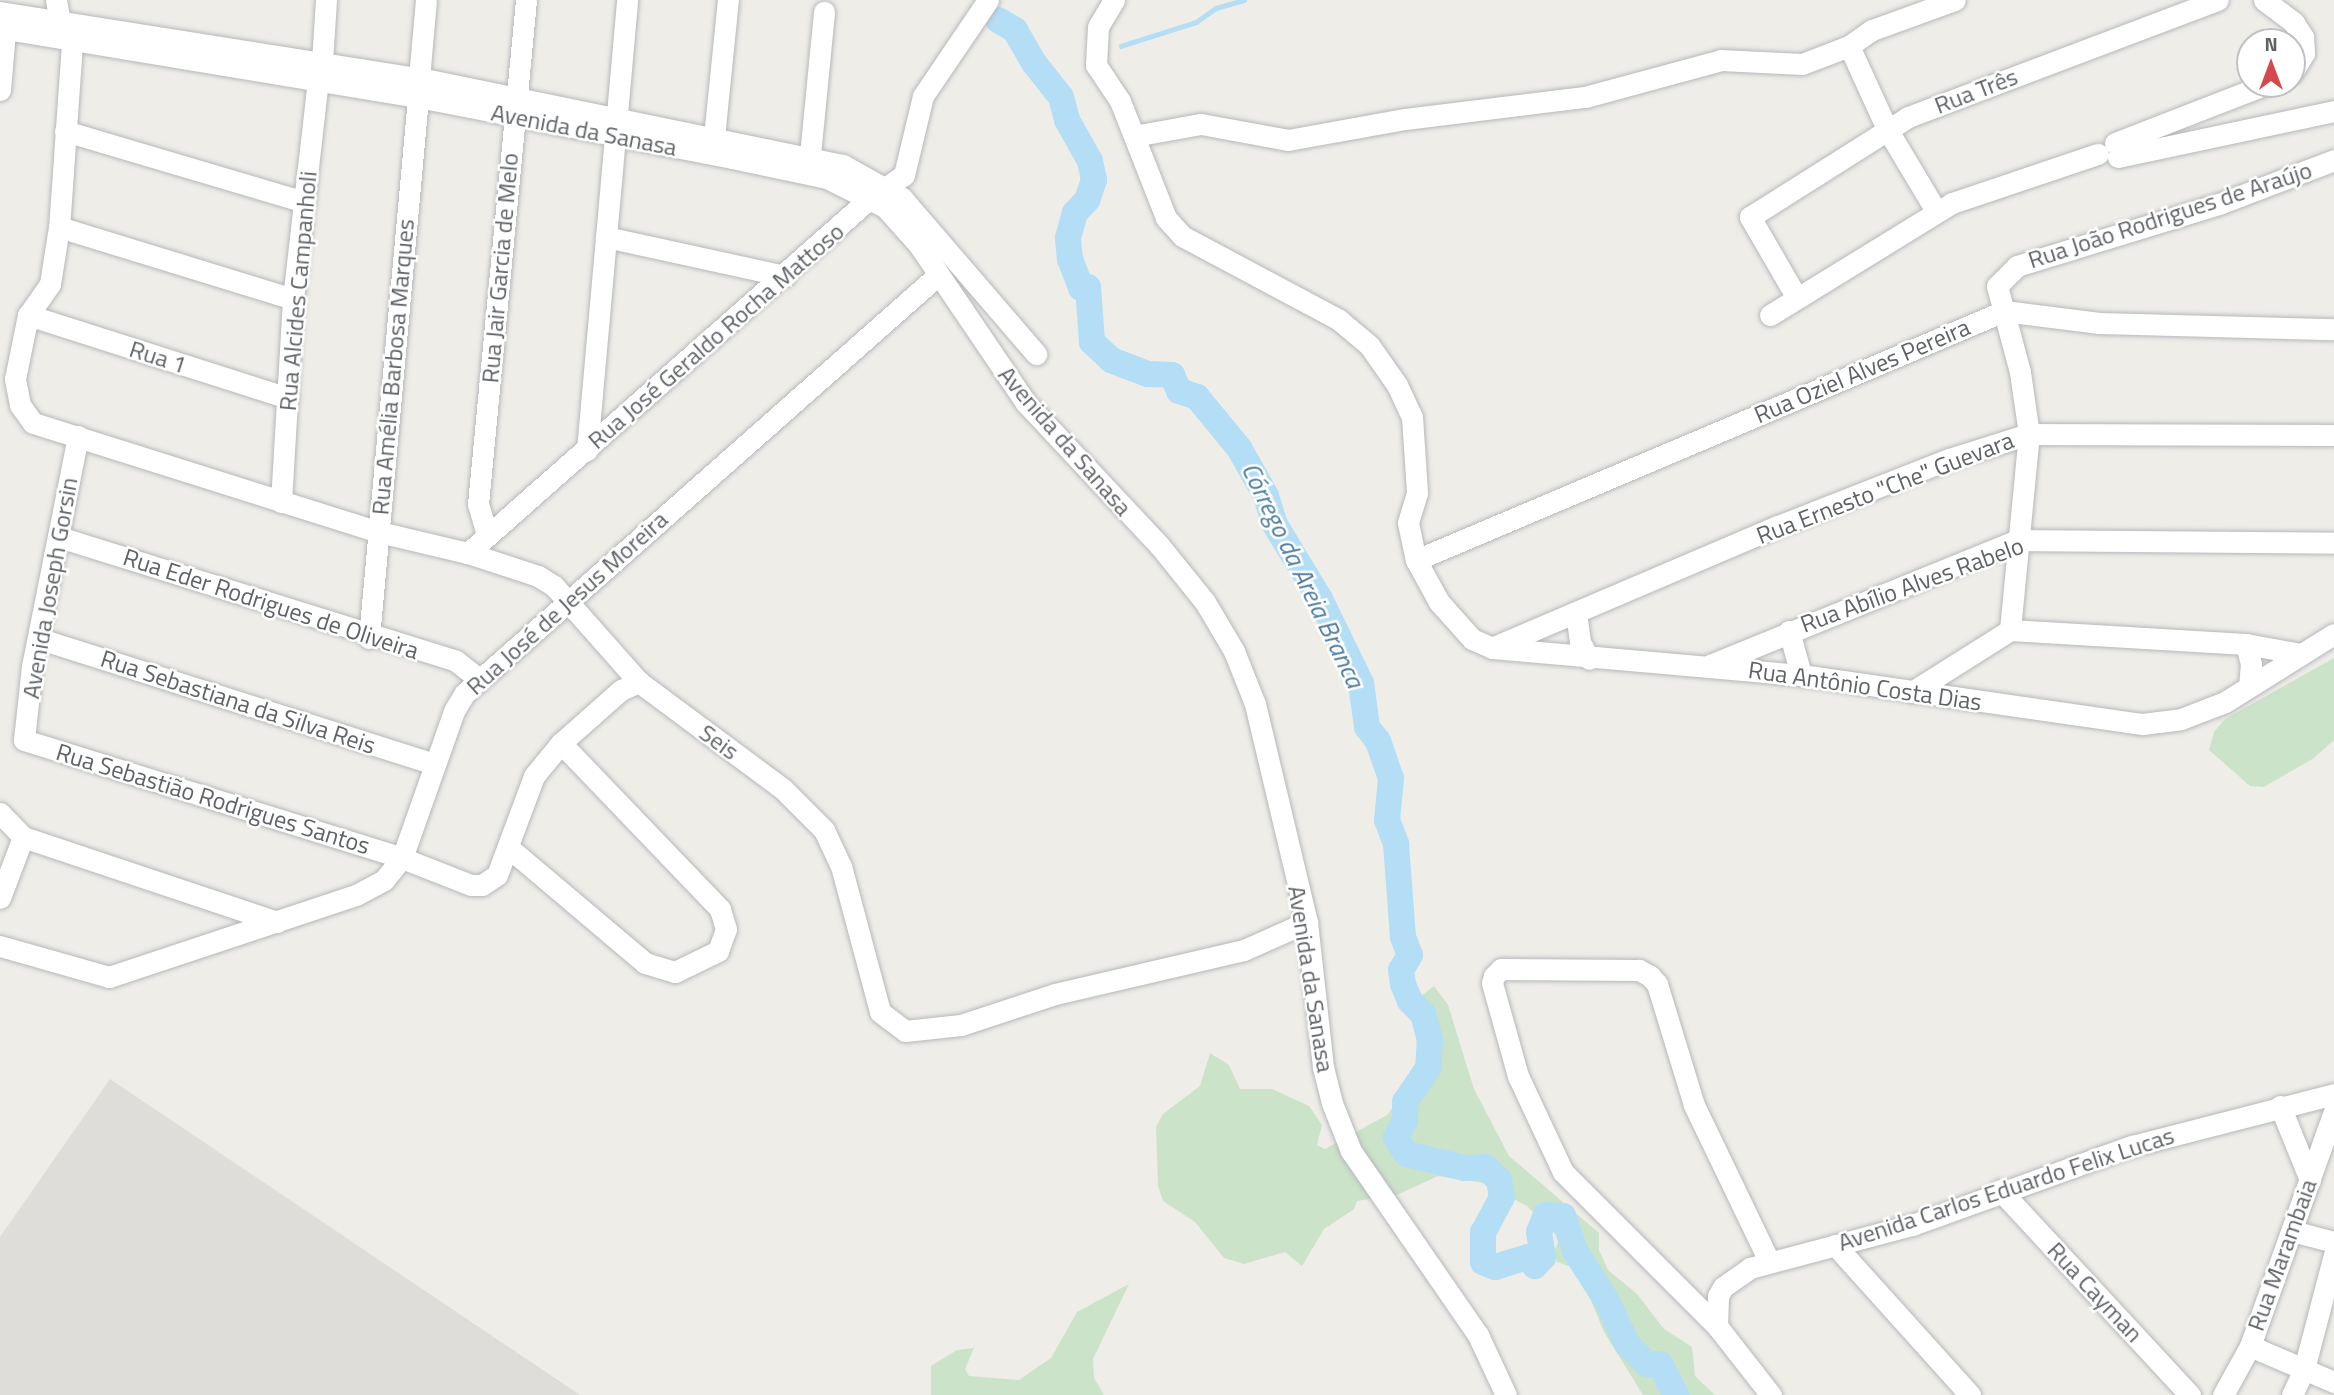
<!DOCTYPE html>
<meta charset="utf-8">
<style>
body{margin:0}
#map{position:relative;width:2334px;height:1395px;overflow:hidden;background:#efede8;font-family:"Titillium Web",sans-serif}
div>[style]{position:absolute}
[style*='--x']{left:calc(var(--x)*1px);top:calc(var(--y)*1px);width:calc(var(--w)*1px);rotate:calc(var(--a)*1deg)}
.industrial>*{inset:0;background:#dfddda}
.green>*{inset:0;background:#cbe3c8}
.stream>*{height:4.5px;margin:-2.25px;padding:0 2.25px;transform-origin:2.25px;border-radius:2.25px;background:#b3def5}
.river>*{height:26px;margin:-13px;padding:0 13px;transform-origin:13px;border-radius:13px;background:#b3def5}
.roads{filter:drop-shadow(0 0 2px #b5b8bb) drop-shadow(0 0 2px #b5b8bb)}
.minor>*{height:21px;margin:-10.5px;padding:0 10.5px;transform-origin:10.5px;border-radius:10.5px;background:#fff}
span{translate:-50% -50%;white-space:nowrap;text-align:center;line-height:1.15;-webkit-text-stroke:5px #fff;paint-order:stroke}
.street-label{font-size:24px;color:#5f6366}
.water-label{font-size:26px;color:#4d7b9d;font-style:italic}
.north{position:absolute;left:2236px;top:28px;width:70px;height:70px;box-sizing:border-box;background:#fff;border:2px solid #bfc1c2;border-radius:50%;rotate:0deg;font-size:19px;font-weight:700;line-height:28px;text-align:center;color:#5f6366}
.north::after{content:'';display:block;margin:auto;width:24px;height:32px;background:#d4494b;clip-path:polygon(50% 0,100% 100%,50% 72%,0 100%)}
</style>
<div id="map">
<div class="industrial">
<div style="clip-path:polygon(110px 1079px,580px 1395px,0 1395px,0 1237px)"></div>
</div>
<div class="green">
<div style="clip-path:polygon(2334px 658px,2334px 740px,2314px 758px,2264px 787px,2250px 786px,2209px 750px,2214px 732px,2225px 719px)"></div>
<div style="clip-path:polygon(1434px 986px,1448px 1005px,1474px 1089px,1509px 1156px,1599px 1233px,1599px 1250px,1608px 1270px,1637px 1294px,1664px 1329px,1692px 1347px,1695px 1376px,1715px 1395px,1643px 1395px,1604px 1332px,1578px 1269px,1557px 1262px,1554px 1251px,1560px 1239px,1527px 1206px,1484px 1183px,1438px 1176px,1397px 1195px,1357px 1201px,1354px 1209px,1324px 1229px,1302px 1266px,1285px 1252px,1244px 1264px,1224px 1258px,1195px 1222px,1163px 1201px,1158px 1186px,1156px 1127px,1163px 1114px,1200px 1086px,1210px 1053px,1229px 1065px,1240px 1089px,1272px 1089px,1309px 1106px,1322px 1125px,1317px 1145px,1325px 1149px,1387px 1115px,1417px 1075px,1416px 1000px)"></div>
<div style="clip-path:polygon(1129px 1284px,1093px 1359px,1094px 1378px,1104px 1395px,931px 1395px,931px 1366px,957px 1350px,974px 1348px,965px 1369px,969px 1376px,1019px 1380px,1051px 1358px,1077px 1312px)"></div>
</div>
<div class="stream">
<div style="--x:1121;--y:46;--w:79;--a:-17.7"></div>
<div style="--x:1196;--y:22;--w:24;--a:-35"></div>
<div style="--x:1216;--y:8;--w:29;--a:-16"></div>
</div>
<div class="river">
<div style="--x:998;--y:20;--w:20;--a:30"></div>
<div style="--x:1015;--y:30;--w:38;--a:60"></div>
<div style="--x:1034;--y:63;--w:43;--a:51.5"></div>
<div style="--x:1061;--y:97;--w:24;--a:75"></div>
<div style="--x:1067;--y:120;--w:47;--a:60.7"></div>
<div style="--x:1090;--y:161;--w:19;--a:78"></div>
<div style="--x:1094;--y:180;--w:21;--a:109"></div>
<div style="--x:1087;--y:200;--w:18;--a:133"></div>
<div style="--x:1075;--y:213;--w:26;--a:106"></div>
<div style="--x:1068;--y:238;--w:21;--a:85"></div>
<div style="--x:1070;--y:259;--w:31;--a:69"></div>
<div style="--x:1081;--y:288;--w:7;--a:-8"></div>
<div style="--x:1088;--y:287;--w:55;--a:85.8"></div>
<div style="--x:1092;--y:342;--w:26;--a:43"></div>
<div style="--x:1111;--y:360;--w:39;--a:21"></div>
<div style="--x:1147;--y:374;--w:25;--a:2"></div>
<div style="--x:1172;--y:375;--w:17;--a:66"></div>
<div style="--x:1179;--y:391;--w:19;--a:18"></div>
<div style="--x:1197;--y:397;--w:66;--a:50.5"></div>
<div style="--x:1239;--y:448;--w:55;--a:60.6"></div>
<div style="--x:1266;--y:496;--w:28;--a:73"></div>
<div style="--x:1274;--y:523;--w:89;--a:58.8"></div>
<div style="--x:1320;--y:599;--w:93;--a:64"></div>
<div style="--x:1361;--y:683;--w:44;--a:82.2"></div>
<div style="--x:1367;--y:727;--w:18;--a:52"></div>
<div style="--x:1378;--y:741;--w:39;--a:71"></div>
<div style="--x:1391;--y:778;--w:42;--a:95.4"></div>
<div style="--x:1387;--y:820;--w:26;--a:69"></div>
<div style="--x:1396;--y:844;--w:93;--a:85.7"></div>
<div style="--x:1403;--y:937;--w:19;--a:69"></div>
<div style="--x:1410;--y:955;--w:17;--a:121"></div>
<div style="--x:1401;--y:970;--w:14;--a:82"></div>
<div style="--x:1403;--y:984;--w:18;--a:68"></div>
<div style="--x:1410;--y:1001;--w:18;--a:45"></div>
<div style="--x:1423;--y:1014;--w:28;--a:75"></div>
<div style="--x:1430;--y:1041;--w:27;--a:94"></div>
<div style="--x:1428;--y:1068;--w:41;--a:124.1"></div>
<div style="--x:1405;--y:1102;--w:18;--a:90"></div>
<div style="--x:1405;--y:1120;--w:20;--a:117"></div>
<div style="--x:1396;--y:1138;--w:19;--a:58"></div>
<div style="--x:1406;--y:1154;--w:61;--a:13.3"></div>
<div style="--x:1465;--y:1168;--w:20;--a:-3"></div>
<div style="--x:1485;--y:1167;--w:19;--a:43"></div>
<div style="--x:1499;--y:1180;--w:17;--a:80"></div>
<div style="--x:1502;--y:1197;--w:40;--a:118"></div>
<div style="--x:1483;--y:1232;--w:30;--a:90"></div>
<div style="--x:1483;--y:1262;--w:13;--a:23"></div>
<div style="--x:1495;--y:1267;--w:34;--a:-17"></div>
<div style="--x:1528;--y:1257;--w:11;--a:52"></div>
<div style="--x:1535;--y:1266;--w:12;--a:-48"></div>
<div style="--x:1543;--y:1257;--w:25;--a:-99"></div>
<div style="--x:1539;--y:1232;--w:18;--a:-68"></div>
<div style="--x:1546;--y:1215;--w:17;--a:3"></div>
<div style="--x:1563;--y:1216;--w:37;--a:71"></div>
<div style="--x:1575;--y:1251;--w:59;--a:57.4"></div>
<div style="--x:1607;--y:1301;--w:47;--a:65.1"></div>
<div style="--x:1627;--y:1344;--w:28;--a:45"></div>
<div style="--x:1647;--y:1364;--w:13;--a:0"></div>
<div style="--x:1660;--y:1364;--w:35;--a:63"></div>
</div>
<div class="roads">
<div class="minor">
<div style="--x:56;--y:0;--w:22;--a:80"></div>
<div style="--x:1114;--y:0;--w:31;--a:121"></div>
<div style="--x:1098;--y:27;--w:38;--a:93"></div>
<div style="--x:1096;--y:65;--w:43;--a:56.3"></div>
<div style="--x:1120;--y:101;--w:126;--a:68.5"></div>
<div style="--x:1166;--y:218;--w:24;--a:48"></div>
<div style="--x:1182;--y:236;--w:178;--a:28.1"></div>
<div style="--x:1339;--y:320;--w:39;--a:40"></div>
<div style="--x:1369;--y:345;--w:49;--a:55"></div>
<div style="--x:1397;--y:385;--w:35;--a:65"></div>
<div style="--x:1412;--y:417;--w:76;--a:86.2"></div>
<div style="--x:1417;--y:493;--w:31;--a:107"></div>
<div style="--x:1408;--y:523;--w:38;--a:78"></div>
<div style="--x:1416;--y:560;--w:48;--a:61.3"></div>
<div style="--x:1439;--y:602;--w:50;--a:48.3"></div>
<div style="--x:1472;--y:639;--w:22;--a:24"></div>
<div style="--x:1492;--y:648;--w:310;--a:5"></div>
<div style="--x:1801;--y:675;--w:345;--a:8.2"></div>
<div style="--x:2142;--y:724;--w:39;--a:-7"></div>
<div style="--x:2181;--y:719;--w:47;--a:-21.1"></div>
<div style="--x:2225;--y:702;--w:128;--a:-32"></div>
<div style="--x:2264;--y:0;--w:38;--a:37"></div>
<div style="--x:2294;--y:23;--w:17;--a:57"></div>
<div style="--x:2303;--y:37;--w:16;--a:86"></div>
<div style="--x:2304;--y:53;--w:23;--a:121"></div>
<div style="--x:0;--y:12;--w:424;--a:9"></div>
<div style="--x:419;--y:78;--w:433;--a:11.6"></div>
<div style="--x:843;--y:165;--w:68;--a:29.2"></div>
<div style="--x:902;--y:198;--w:206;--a:49.3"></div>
<div style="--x:0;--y:28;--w:424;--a:9.4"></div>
<div style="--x:418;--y:97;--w:320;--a:11"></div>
<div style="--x:732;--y:158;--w:97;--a:11.9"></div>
<div style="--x:827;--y:178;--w:65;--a:26.6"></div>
<div style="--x:885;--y:207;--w:51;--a:48.2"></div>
<div style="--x:919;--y:245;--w:191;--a:55.9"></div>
<div style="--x:1026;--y:403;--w:195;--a:46.9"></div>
<div style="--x:1159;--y:545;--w:73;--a:51.1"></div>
<div style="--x:1205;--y:602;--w:57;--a:59.4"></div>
<div style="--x:1234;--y:651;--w:57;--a:68.4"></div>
<div style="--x:1255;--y:704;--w:224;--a:76.6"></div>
<div style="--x:1307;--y:922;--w:146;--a:83.7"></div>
<div style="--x:1323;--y:1067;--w:37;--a:76"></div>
<div style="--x:1332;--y:1103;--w:52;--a:68.4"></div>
<div style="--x:1351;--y:1151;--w:224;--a:55.4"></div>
<div style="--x:1478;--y:1335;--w:66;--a:65"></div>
<div style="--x:72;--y:43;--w:184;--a:94"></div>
<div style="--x:59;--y:227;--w:58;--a:99"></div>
<div style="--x:50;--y:284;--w:38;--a:125"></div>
<div style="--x:28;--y:315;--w:65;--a:101.5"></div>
<div style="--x:15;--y:379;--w:26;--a:79"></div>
<div style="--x:20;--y:405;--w:22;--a:54"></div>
<div style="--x:33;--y:423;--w:363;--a:17.5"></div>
<div style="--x:379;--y:532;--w:91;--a:13.3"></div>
<div style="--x:468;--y:553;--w:74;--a:18.2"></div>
<div style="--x:538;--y:576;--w:19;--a:32"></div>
<div style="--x:554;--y:586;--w:128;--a:48.5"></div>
<div style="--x:639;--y:682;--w:179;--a:36.6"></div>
<div style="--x:783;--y:789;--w:58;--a:45"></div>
<div style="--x:824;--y:830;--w:40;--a:65"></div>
<div style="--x:841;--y:866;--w:151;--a:75"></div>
<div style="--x:880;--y:1012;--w:31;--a:37"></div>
<div style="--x:905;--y:1031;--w:56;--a:-6.1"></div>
<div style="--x:961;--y:1025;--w:99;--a:-18.3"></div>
<div style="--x:1055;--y:994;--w:194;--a:-13.1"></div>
<div style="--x:1244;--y:950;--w:69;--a:-24"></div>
<div style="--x:1849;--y:46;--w:91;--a:65.4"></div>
<div style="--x:1887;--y:129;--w:96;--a:59.1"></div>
<div style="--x:322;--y:62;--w:62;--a:-86.3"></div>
<div style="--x:419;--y:78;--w:78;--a:-84.9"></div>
<div style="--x:0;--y:90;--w:60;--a:-85.2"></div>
<div style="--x:65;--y:131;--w:250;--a:16.5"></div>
<div style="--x:1134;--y:136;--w:68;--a:-10.2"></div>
<div style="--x:1201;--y:124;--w:88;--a:10.4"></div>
<div style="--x:1288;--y:140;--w:119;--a:-10.2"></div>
<div style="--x:1405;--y:119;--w:181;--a:-7"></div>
<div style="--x:1585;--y:97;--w:141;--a:-15.2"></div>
<div style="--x:1721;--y:60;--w:81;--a:2.8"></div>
<div style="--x:1802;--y:64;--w:50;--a:-21"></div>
<div style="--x:1849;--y:46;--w:28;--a:-35"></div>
<div style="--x:1872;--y:30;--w:88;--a:-19.9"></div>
<div style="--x:714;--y:137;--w:138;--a:-84.2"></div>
<div style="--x:2115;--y:143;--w:163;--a:-21.2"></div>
<div style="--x:810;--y:155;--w:144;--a:-84.4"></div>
<div style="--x:2118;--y:157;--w:221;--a:-12"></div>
<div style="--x:59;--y:227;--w:245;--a:17.1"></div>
<div style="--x:606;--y:237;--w:183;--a:12.3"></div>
<div style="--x:1797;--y:298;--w:94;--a:-120.1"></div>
<div style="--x:1750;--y:217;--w:187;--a:-32.3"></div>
<div style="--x:1908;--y:117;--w:331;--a:-20.7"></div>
<div style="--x:28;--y:315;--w:273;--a:17.7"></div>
<div style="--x:1770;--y:315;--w:214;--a:-31.6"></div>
<div style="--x:1952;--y:203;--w:154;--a:-18.6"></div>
<div style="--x:78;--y:436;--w:235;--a:101.3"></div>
<div style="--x:32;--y:666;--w:74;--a:96.2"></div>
<div style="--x:24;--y:740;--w:396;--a:17.3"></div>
<div style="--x:402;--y:858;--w:74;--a:21.4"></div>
<div style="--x:471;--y:885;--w:11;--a:0"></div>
<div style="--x:482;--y:885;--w:18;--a:-34"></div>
<div style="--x:497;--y:875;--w:106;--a:-69.5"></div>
<div style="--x:534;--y:776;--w:43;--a:-50.7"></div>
<div style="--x:561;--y:743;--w:80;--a:-41.5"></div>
<div style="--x:621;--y:690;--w:20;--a:-24"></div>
<div style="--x:587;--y:450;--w:452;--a:-84.9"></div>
<div style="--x:281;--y:502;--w:203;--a:-86.6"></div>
<div style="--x:293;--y:299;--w:221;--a:-83.5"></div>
<div style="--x:487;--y:535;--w:32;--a:-106"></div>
<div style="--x:478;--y:504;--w:506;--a:-84.56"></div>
<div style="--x:59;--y:537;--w:416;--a:17.3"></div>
<div style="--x:456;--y:661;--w:29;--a:38"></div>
<div style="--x:468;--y:553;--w:535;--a:-41.44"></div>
<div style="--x:869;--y:199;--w:42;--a:-34.4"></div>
<div style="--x:904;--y:175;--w:81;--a:-76.5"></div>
<div style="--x:923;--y:96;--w:116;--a:-55.9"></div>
<div style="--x:1416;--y:560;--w:639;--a:-22.95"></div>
<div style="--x:2004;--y:311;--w:96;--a:7.2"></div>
<div style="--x:2099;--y:323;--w:235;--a:1.5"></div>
<div style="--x:1576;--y:613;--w:29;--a:82"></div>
<div style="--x:1580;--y:642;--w:19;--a:62"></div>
<div style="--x:2010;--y:630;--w:197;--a:-84.5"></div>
<div style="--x:2029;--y:434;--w:63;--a:-98.3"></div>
<div style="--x:2020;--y:372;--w:89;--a:-105"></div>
<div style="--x:1997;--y:286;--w:28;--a:-45"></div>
<div style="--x:2017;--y:266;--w:211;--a:-17.1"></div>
<div style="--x:2219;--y:204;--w:123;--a:-20.9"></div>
<div style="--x:1789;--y:631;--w:46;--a:74.7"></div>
<div style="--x:369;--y:638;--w:543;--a:-84.82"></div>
<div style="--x:40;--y:639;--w:414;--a:17.6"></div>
<div style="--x:2246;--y:644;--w:21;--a:76"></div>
<div style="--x:2251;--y:664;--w:23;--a:95"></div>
<div style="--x:1494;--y:647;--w:309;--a:-23.1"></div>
<div style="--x:1778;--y:526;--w:184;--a:-21.4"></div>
<div style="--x:1949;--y:459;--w:84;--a:-17.4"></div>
<div style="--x:2029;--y:434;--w:305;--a:0.2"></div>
<div style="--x:1710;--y:665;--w:332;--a:-22.1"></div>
<div style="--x:2018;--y:540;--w:316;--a:0.5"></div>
<div style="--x:1912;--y:692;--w:116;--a:-32.3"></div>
<div style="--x:2010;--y:630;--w:236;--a:3.4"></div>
<div style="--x:2246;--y:644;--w:56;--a:10.3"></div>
<div style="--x:0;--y:813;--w:33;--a:46"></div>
<div style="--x:23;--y:837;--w:65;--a:110.7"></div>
<div style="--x:23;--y:837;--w:268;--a:18.5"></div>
<div style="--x:509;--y:848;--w:178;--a:40.2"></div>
<div style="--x:645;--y:963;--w:31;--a:17"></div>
<div style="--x:675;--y:972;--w:48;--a:-26"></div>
<div style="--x:718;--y:951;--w:23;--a:-70"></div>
<div style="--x:726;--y:929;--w:21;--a:-107"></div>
<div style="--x:720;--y:909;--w:230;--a:-133.8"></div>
<div style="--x:0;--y:946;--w:113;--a:15.9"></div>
<div style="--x:109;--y:977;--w:260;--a:-18.4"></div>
<div style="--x:356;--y:895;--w:32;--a:-28"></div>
<div style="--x:384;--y:880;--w:28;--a:-51"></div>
<div style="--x:402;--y:858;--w:156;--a:-70.5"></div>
<div style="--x:454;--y:711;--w:21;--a:-59"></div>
<div style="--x:465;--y:693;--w:631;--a:-41.47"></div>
<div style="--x:2280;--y:1106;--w:80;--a:67.9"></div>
<div style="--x:2000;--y:1190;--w:280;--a:47.2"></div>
<div style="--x:2292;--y:1231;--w:43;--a:14.7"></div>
<div style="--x:1835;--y:1245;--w:202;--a:48"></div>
<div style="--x:1769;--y:1261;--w:173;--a:-115.7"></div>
<div style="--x:1694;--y:1105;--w:127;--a:-107"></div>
<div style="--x:1657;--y:984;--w:11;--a:-131"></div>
<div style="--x:1650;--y:976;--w:13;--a:-151"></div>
<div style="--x:1639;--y:970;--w:138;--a:-179.6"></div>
<div style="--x:1501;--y:969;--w:10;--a:135"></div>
<div style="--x:1494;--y:976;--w:7;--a:106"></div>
<div style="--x:1492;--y:983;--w:97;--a:74.4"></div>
<div style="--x:1518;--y:1076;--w:106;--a:64.9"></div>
<div style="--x:1563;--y:1172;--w:218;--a:45"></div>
<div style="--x:1717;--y:1326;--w:88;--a:52"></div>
<div style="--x:1717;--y:1326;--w:30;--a:-88"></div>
<div style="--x:1718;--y:1296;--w:10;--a:-61"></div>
<div style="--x:1723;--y:1287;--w:33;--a:-35"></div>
<div style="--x:1750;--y:1268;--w:168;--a:-14.9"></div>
<div style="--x:1912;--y:1225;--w:234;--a:-19.8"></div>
<div style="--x:2132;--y:1146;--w:209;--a:-14.4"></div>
<div style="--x:2250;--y:1346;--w:91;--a:23.2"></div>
<div style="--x:2223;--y:1395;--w:56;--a:-61.1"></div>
<div style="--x:2250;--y:1346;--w:249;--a:-70.3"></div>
<div style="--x:2292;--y:1395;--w:29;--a:-65"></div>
<div style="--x:2304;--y:1369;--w:118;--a:-75.3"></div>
</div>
</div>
<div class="street-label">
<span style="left:1976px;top:91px;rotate:-21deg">Rua Três</span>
<span style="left:584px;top:130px;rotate:11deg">Avenida da Sanasa</span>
<span style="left:2170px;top:215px;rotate:-18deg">Rua João Rodrigues de Araújo</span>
<span style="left:500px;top:268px;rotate:-85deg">Rua Jair Garcia de Melo</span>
<span style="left:298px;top:291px;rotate:-85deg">Rua Alcides Campanholi</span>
<span style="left:716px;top:336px;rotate:-41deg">Rua José Geraldo Rocha Mattoso</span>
<span style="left:158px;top:357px;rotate:18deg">Rua 1</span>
<span style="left:393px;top:367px;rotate:-85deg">Rua Amélia Barbosa Marques</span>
<span style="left:1862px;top:371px;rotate:-23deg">Rua Oziel Alves Pereira</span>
<span style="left:1065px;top:441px;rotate:49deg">Avenida da Sanasa</span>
<span style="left:1885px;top:488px;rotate:-21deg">Rua Ernesto "Che" Guevara</span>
<span style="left:1912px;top:585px;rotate:-20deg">Rua Abílio Alves Rabelo</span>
<span style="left:50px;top:588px;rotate:-80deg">Avenida Joseph Gorsin</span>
<span style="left:567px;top:603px;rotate:-42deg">Rua José de Jesus Moreira</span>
<span style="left:271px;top:604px;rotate:18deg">Rua Eder Rodrigues de Oliveira</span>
<span style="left:1865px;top:686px;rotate:8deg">Rua Antônio Costa Dias</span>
<span style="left:238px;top:702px;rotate:18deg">Rua Sebastiana da Silva Reis</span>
<span style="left:719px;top:742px;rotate:36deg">Seis</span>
<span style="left:213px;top:799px;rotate:17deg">Rua Sebastião Rodrigues Santos</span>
<span style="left:1311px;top:979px;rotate:81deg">Avenida da Sanasa</span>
<span style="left:2006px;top:1189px;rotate:-18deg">Avenida Carlos Eduardo Felix Lucas</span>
<span style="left:2282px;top:1255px;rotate:-70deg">Rua Marambaia</span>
<span style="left:2095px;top:1292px;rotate:47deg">Rua Cayman</span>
</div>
<div class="water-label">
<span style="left:1303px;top:575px;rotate:64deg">Córrego da Areia Branca</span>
</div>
<div class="north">N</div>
</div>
